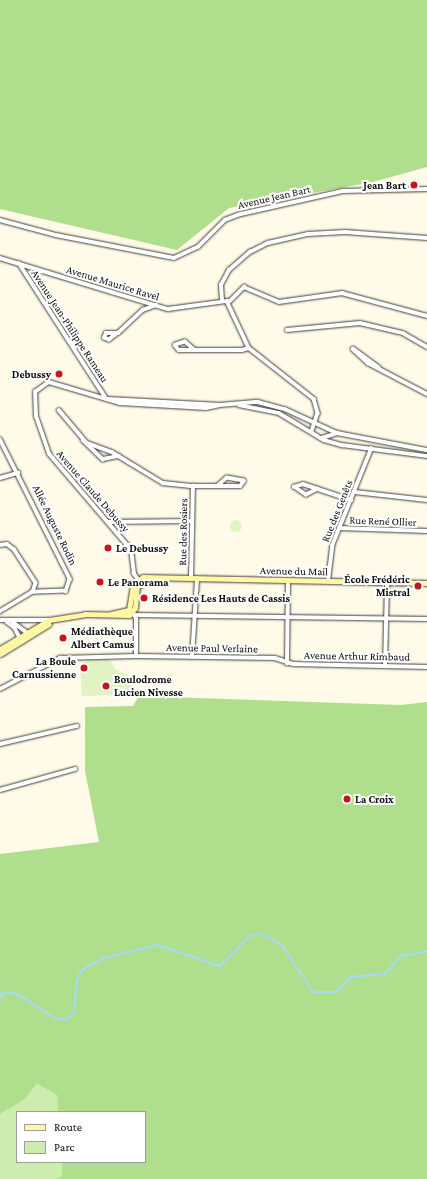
<!DOCTYPE html>
<meta charset="utf-8">
<style>
body{margin:0}
#map{position:relative;width:427px;height:1179px;overflow:hidden;background:#fffbe8;font-family:"Crimson Pro",serif}
div>[style]{position:absolute}
[style*='--x']{left:calc(var(--x)*1px);top:calc(var(--y)*1px);width:calc(var(--w)*1px);rotate:calc(var(--a)*1deg)}
.green>*{inset:0;background:#cdedae}
.forest>*{inset:0;background:#afdf8c}
.pitch>*{inset:0;background:#e0f3c1}
.round{border-radius:50%}
.stream>*{height:1.5px;margin:-0.75px;padding:0 0.75px;transform-origin:0.75px;border-radius:0.75px;background:#a7dafc}
.roads{filter:drop-shadow(0 0 1px #3e3e3e) drop-shadow(0 0 1px #3e3e3e)}
.street>*{height:3.5px;margin:-1.75px;padding:0 1.75px;transform-origin:1.75px;border-radius:1.75px;background:#fff}
.secondary>*{height:5px;margin:-2.5px;padding:0 2.5px;transform-origin:2.5px;border-radius:2.5px;background:#fff7a3}
.dots>*{width:11px;height:11px;translate:-50% -50%;box-sizing:border-box;border:2px solid #fff;border-radius:50%}
span{translate:-50% -50%;white-space:nowrap;text-align:center;line-height:1.15;-webkit-text-stroke:4px #fff;paint-order:stroke}
.poi-label{font-size:11px;color:#0b0b0b;font-weight:700}
.right{translate:-100% -50%;text-align:right}
.left{translate:0 -50%;text-align:left}
.street-label{font-size:11px;color:#0b0b0b}
.legend{position:absolute;left:16px;top:1111px;width:130px;height:52px;box-sizing:border-box;background:#fff;border:1px solid #9d9d9d;margin:0;padding:5px 7px;list-style:none;font-size:12px;color:#0b0b0b}
.legend li{display:flex;align-items:center;gap:8px;height:20px}
.legend b{width:20px;border:1px solid #9d9d9d}
</style>
<div id="map">
<div class="green">
<div style="clip-path:polygon(37px 1084px,57px 1095px,58px 1112px,17px 1112px,17px 1162px,62px 1162px,62px 1176px,55px 1179px,0 1179px,0 1114px,24px 1100px)"></div>
</div>
<div class="forest">
<div style="clip-path:polygon(0 0,427px 0,427px 167px,373px 182px,229px 208px,177px 250px,0 209px)"></div>
<div style="clip-path:polygon(139px 696px,401px 705px,427px 702px,427px 1179px,55px 1179px,62px 1176px,62px 1162px,145px 1162px,145px 1112px,58px 1112px,57px 1095px,37px 1084px,24px 1100px,0 1114px,0 854px,99px 842px,85px 771px,85px 707px,133px 706px)"></div>
</div>
<div class="pitch">
<div class="round" style="left:230px;top:520px;width:12px;height:12px"></div>
<div style="clip-path:polygon(94px 658px,109px 658px,115px 669px,128px 675px,134px 695px,124px 699px,114px 695px,82px 696px,80px 665px)"></div>
</div>
<div class="stream">
<div style="--x:0;--y:998;--w:7;--a:-56"></div>
<div style="--x:4;--y:992;--w:14;--a:8"></div>
<div style="--x:18;--y:994;--w:42;--a:33.3"></div>
<div style="--x:53;--y:1017;--w:13;--a:13"></div>
<div style="--x:66;--y:1020;--w:11;--a:-41"></div>
<div style="--x:74;--y:1013;--w:33;--a:-85"></div>
<div style="--x:77;--y:980;--w:11;--a:-63"></div>
<div style="--x:82;--y:970;--w:26;--a:-28"></div>
<div style="--x:105;--y:958;--w:55;--a:-13.8"></div>
<div style="--x:158;--y:945;--w:65;--a:18.7"></div>
<div style="--x:220;--y:966;--w:42;--a:-45"></div>
<div style="--x:250;--y:936;--w:13;--a:-9"></div>
<div style="--x:263;--y:934;--w:22;--a:30"></div>
<div style="--x:282;--y:945;--w:57;--a:55.8"></div>
<div style="--x:314;--y:992;--w:22;--a:0"></div>
<div style="--x:336;--y:992;--w:21;--a:-45"></div>
<div style="--x:351;--y:977;--w:34;--a:-5"></div>
<div style="--x:385;--y:974;--w:24;--a:-48"></div>
<div style="--x:401;--y:956;--w:26;--a:-11"></div>
</div>
<div class="roads">
<div class="street">
<div style="--x:0;--y:220;--w:58;--a:15"></div>
<div style="--x:56;--y:235;--w:120;--a:11"></div>
<div style="--x:174;--y:258;--w:26;--a:-25"></div>
<div style="--x:198;--y:247;--w:38;--a:-45"></div>
<div style="--x:225;--y:220;--w:17;--a:-21"></div>
<div style="--x:241;--y:214;--w:105;--a:-12.7"></div>
<div style="--x:343;--y:191;--w:84;--a:-1.4"></div>
<div style="--x:0;--y:258;--w:176;--a:16.9"></div>
<div style="--x:168;--y:309;--w:60;--a:-7.7"></div>
<div style="--x:227;--y:301;--w:52;--a:64.9"></div>
<div style="--x:249;--y:348;--w:83;--a:38.1"></div>
<div style="--x:314;--y:399;--w:15;--a:74"></div>
<div style="--x:318;--y:413;--w:19;--a:108"></div>
<div style="--x:19;--y:263;--w:161;--a:57.2"></div>
<div style="--x:222;--y:300;--w:15;--a:-94"></div>
<div style="--x:221;--y:285;--w:17;--a:-62"></div>
<div style="--x:229;--y:270;--w:28;--a:-41"></div>
<div style="--x:250;--y:252;--w:20;--a:-27"></div>
<div style="--x:268;--y:243;--w:41;--a:-12.7"></div>
<div style="--x:308;--y:234;--w:37;--a:-3"></div>
<div style="--x:345;--y:232;--w:82;--a:4.2"></div>
<div style="--x:228;--y:303;--w:23;--a:-45"></div>
<div style="--x:244;--y:287;--w:38;--a:23"></div>
<div style="--x:279;--y:302;--w:64;--a:-8.1"></div>
<div style="--x:342;--y:293;--w:88;--a:15.1"></div>
<div style="--x:287;--y:330;--w:73;--a:-5.5"></div>
<div style="--x:360;--y:323;--w:44;--a:13.1"></div>
<div style="--x:403;--y:333;--w:28;--a:30"></div>
<div style="--x:118;--y:333;--w:11;--a:142"></div>
<div style="--x:109;--y:340;--w:5;--a:-158"></div>
<div style="--x:104;--y:338;--w:5;--a:-68"></div>
<div style="--x:106;--y:333;--w:12;--a:0"></div>
<div style="--x:118;--y:333;--w:34;--a:-43"></div>
<div style="--x:143;--y:310;--w:14;--a:-21"></div>
<div style="--x:194;--y:350;--w:12;--a:-138"></div>
<div style="--x:185;--y:342;--w:10;--a:163"></div>
<div style="--x:175;--y:345;--w:6;--a:51"></div>
<div style="--x:179;--y:350;--w:63;--a:0"></div>
<div style="--x:242;--y:350;--w:7;--a:-16"></div>
<div style="--x:379;--y:368;--w:32;--a:-144"></div>
<div style="--x:353;--y:349;--w:21;--a:43"></div>
<div style="--x:368;--y:363;--w:67;--a:27.7"></div>
<div style="--x:108;--y:399;--w:112;--a:3.1"></div>
<div style="--x:220;--y:405;--w:38;--a:-5"></div>
<div style="--x:258;--y:402;--w:28;--a:15"></div>
<div style="--x:285;--y:409;--w:57;--a:24.8"></div>
<div style="--x:337;--y:433;--w:92;--a:10.7"></div>
<div style="--x:239;--y:405;--w:41;--a:11.3"></div>
<div style="--x:279;--y:413;--w:52;--a:31"></div>
<div style="--x:324;--y:440;--w:19;--a:16"></div>
<div style="--x:342;--y:445;--w:86;--a:7.4"></div>
<div style="--x:59;--y:410;--w:43;--a:49.7"></div>
<div style="--x:87;--y:443;--w:27;--a:20"></div>
<div style="--x:112;--y:452;--w:60;--a:31.3"></div>
<div style="--x:163;--y:483;--w:30;--a:6"></div>
<div style="--x:193;--y:486;--w:47;--a:0"></div>
<div style="--x:240;--y:486;--w:6;--a:-51"></div>
<div style="--x:244;--y:481;--w:17;--a:-170"></div>
<div style="--x:227;--y:478;--w:12;--a:138"></div>
<div style="--x:322;--y:438;--w:16;--a:-18"></div>
<div style="--x:0;--y:439;--w:157;--a:63.4"></div>
<div style="--x:70;--y:579;--w:13;--a:108"></div>
<div style="--x:66;--y:591;--w:33;--a:178"></div>
<div style="--x:83;--y:440;--w:28;--a:44"></div>
<div style="--x:103;--y:459;--w:16;--a:-11"></div>
<div style="--x:0;--y:478;--w:19;--a:-16"></div>
<div style="--x:318;--y:489;--w:13;--a:153"></div>
<div style="--x:306;--y:495;--w:14;--a:-146"></div>
<div style="--x:294;--y:487;--w:9;--a:-18"></div>
<div style="--x:303;--y:484;--w:51;--a:18.4"></div>
<div style="--x:355;--y:492;--w:72;--a:6.3"></div>
<div style="--x:108;--y:522;--w:84;--a:-0.7"></div>
<div style="--x:339;--y:528;--w:88;--a:2"></div>
<div style="--x:0;--y:545;--w:7;--a:-8"></div>
<div style="--x:7;--y:544;--w:9;--a:36"></div>
<div style="--x:14;--y:549;--w:40;--a:57.1"></div>
<div style="--x:36;--y:583;--w:9;--a:108"></div>
<div style="--x:33;--y:592;--w:39;--a:149"></div>
<div style="--x:191;--y:579;--w:93;--a:-88.8"></div>
<div style="--x:139;--y:581;--w:9;--a:-126"></div>
<div style="--x:134;--y:574;--w:24;--a:-97"></div>
<div style="--x:131;--y:550;--w:126;--a:-130.5"></div>
<div style="--x:49;--y:454;--w:39;--a:-109"></div>
<div style="--x:36;--y:417;--w:25;--a:-92"></div>
<div style="--x:35;--y:392;--w:17;--a:-36"></div>
<div style="--x:49;--y:382;--w:74;--a:16.5"></div>
<div style="--x:120;--y:403;--w:86;--a:3.3"></div>
<div style="--x:206;--y:408;--w:14;--a:-12"></div>
<div style="--x:328;--y:581;--w:35;--a:-83"></div>
<div style="--x:332;--y:546;--w:105;--a:-68.1"></div>
<div style="--x:134;--y:615;--w:293;--a:0.8"></div>
<div style="--x:0;--y:620;--w:48;--a:0"></div>
<div style="--x:7;--y:622;--w:10;--a:37"></div>
<div style="--x:15;--y:628;--w:11;--a:63"></div>
<div style="--x:13;--y:622;--w:20;--a:37"></div>
<div style="--x:136;--y:656;--w:139;--a:0.8"></div>
<div style="--x:275;--y:658;--w:19;--a:18"></div>
<div style="--x:293;--y:664;--w:134;--a:1.3"></div>
<div style="--x:192;--y:657;--w:78;--a:-86.3"></div>
<div style="--x:287;--y:664;--w:83;--a:-89.3"></div>
<div style="--x:385;--y:666;--w:84;--a:-88.6"></div>
<div style="--x:0;--y:689;--w:68;--a:-27.3"></div>
<div style="--x:60;--y:658;--w:76;--a:-1.5"></div>
<div style="--x:136;--y:656;--w:37;--a:-90"></div>
<div style="--x:136;--y:619;--w:7;--a:-117"></div>
<div style="--x:0;--y:744;--w:79;--a:-13.2"></div>
<div style="--x:0;--y:790;--w:78;--a:-15.6"></div>
</div>
<div class="secondary">
<div style="--x:111;--y:614;--w:18;--a:-13"></div>
<div style="--x:129;--y:610;--w:26;--a:-81"></div>
<div style="--x:133;--y:584;--w:12;--a:-35"></div>
<div style="--x:143;--y:577;--w:284;--a:1.2"></div>
<div style="--x:0;--y:649;--w:57;--a:-30.6"></div>
<div style="--x:49;--y:620;--w:36;--a:-9"></div>
<div style="--x:85;--y:614;--w:44;--a:1.3"></div>
<div style="--x:129;--y:615;--w:9;--a:-49"></div>
<div style="--x:135;--y:608;--w:22;--a:-85"></div>
<div style="--x:137;--y:586;--w:17;--a:-21"></div>
<div style="--x:0;--y:654;--w:57;--a:-31.5"></div>
</div>
</div>
<div class="dots">
<div style="left:414px;top:185px;background:#c7161a"></div>
<div style="left:59px;top:374px;background:#c7161a"></div>
<div style="left:108px;top:548px;background:#c7161a"></div>
<div style="left:100px;top:582px;background:#c7161a"></div>
<div style="left:418px;top:586px;background:#c7161a"></div>
<div style="left:144px;top:598px;background:#c7161a"></div>
<div style="left:63px;top:638px;background:#c7161a"></div>
<div style="left:84px;top:668px;background:#c7161a"></div>
<div style="left:106px;top:686px;background:#c7161a"></div>
<div style="left:347px;top:799px;background:#c7161a"></div>
</div>
<div class="poi-label">
<span class="right" style="left:406px;top:185px">Jean Bart</span>
<span class="right" style="left:51px;top:374px">Debussy</span>
<span class="left" style="left:116px;top:548px">Le Debussy</span>
<span class="right" style="left:410px;top:586px">École Frédéric<br>Mistral</span>
<span class="left" style="left:108px;top:582px">Le Panorama</span>
<span class="left" style="left:152px;top:598px">Résidence Les Hauts de Cassis</span>
<span class="left" style="left:71px;top:638px">Médiathèque<br>Albert Camus</span>
<span class="right" style="left:76px;top:668px">La Boule<br>Carnussienne</span>
<span class="left" style="left:114px;top:686px">Boulodrome<br>Lucien Nivesse</span>
<span class="left" style="left:355px;top:799px">La Croix</span>
</div>
<div class="street-label">
<span style="left:274px;top:197px;rotate:-13deg">Avenue Jean Bart</span>
<span style="left:113px;top:283px;rotate:17deg">Avenue Maurice Ravel</span>
<span style="left:70px;top:326px;rotate:57deg">Avenue Jean-Philippe Rameau</span>
<span style="left:93px;top:491px;rotate:49deg">Avenue Claude Debussy</span>
<span style="left:337px;top:511px;rotate:-68deg">Rue des Genêts</span>
<span style="left:383px;top:521px;rotate:2deg">Rue René Ollier</span>
<span style="left:55px;top:525px;rotate:64deg">Allée Auguste Rodin</span>
<span style="left:183px;top:532px;rotate:-89deg">Rue des Rosiers</span>
<span style="left:294px;top:571px;rotate:1deg">Avenue du Mail</span>
<span style="left:212px;top:648px;rotate:1deg">Avenue Paul Verlaine</span>
<span style="left:357px;top:656px;rotate:1deg">Avenue Arthur Rimbaud</span>
</div>
<ul class="legend">
<li><b style="height:5px;background:#fff7a3"></b>Route</li>
<li><b style="height:11px;background:#cdedae"></b>Parc</li>
</ul>
</div>
